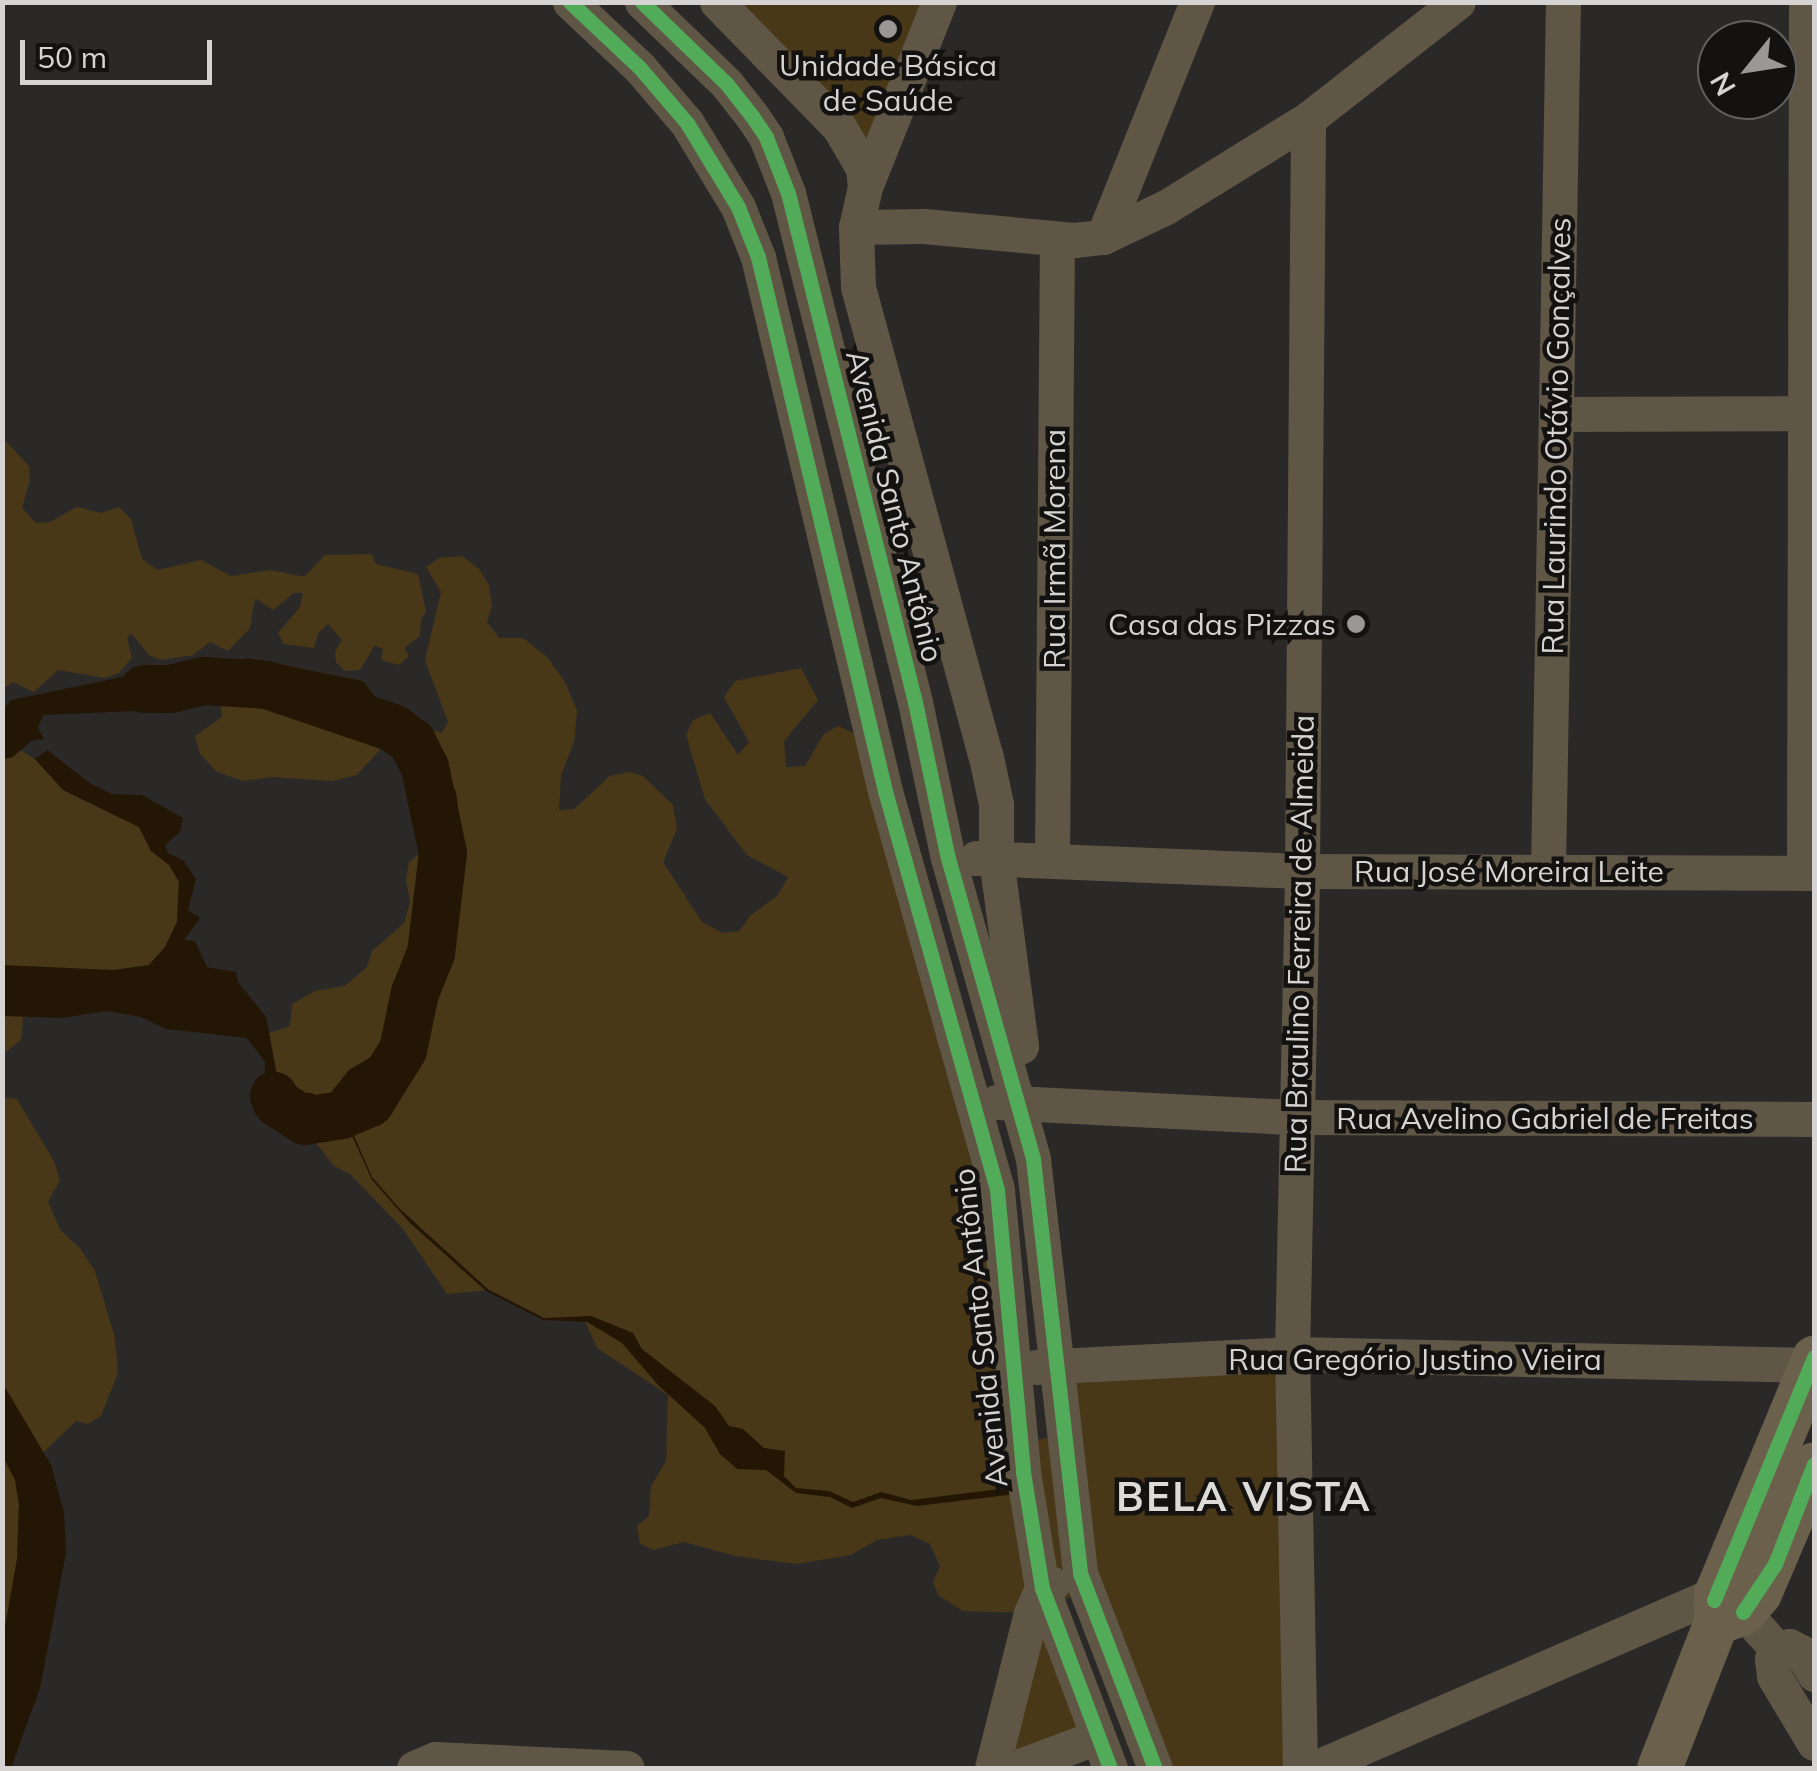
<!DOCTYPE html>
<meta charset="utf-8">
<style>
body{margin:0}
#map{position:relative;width:1817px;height:1771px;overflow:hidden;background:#2a2928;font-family:Mulish,sans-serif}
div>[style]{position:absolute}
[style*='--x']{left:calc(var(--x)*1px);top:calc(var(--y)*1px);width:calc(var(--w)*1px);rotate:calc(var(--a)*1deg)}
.green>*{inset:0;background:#493818}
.water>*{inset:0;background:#241604}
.river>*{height:48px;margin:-24px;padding:0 24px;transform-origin:24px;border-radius:24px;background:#241604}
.minor>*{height:35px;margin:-17.5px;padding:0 17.5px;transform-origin:17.5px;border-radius:17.5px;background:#5f5646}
.major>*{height:45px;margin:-22.5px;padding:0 22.5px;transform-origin:22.5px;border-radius:22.5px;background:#6b604b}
.cycleway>*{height:15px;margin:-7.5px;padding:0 7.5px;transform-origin:7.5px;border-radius:7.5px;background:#51ab58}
.dots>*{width:28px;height:28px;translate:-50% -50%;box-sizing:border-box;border:5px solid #131211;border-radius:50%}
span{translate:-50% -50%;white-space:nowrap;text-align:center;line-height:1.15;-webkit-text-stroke:9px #131211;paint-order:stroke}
.poi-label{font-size:30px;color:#d5d4d3}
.right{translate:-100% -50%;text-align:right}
.street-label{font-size:30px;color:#d5d4d3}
.district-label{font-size:40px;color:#dddbd8;font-weight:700;letter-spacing:2.5px}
.frame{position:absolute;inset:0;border:5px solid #d5d4d3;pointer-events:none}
.north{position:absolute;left:1697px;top:20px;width:100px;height:100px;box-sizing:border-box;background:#131211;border:2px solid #61605f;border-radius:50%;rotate:240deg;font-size:28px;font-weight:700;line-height:40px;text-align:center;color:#d5d4d3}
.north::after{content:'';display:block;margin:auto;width:35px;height:45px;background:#999897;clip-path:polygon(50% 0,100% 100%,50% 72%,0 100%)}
.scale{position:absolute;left:20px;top:40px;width:192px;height:45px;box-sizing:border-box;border:5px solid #d5d4d3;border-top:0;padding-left:12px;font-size:30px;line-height:35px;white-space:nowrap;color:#d5d4d3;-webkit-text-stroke:8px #131211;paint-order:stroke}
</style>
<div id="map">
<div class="green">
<div style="clip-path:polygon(725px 3px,933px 3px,868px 164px)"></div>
<div style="clip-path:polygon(3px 438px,29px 466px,30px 480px,22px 508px,36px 523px,50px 522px,77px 507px,101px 513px,119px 507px,131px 519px,142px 559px,158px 570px,201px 560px,231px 576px,271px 570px,304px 577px,325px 555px,371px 554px,376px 564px,418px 574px,426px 612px,421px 619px,420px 636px,404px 648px,409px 656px,399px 665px,381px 660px,383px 649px,375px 645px,360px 670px,345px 671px,336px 662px,335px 651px,342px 640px,328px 624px,318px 633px,314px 648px,284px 644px,278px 633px,300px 607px,303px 593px,294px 593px,273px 610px,255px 598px,250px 628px,228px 651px,210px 642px,193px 655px,161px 660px,149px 655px,131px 633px,127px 638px,132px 658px,119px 673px,105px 678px,58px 670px,34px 692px,13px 682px,3px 689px)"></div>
<div style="clip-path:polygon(462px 556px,479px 569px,489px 585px,492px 606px,487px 622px,499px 638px,523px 638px,547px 657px,565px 682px,577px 711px,574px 742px,561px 775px,559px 810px,574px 809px,610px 776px,630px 772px,643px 776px,673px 805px,677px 829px,663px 862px,702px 922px,723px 933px,739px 931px,750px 916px,778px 895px,788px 877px,747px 855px,705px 799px,686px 735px,693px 720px,710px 713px,738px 755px,749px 742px,724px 697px,735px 681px,801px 668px,818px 700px,784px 741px,786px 767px,805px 766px,824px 734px,838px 726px,854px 733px,976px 1101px,1019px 1443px,1063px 1435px,1057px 1365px,1292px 1354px,1300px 1768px,1156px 1768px,1086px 1591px,1048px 1606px,1097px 1737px,993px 1768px,1030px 1613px,963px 1611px,938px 1595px,933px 1582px,940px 1566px,930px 1544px,910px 1535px,877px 1540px,851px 1555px,797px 1564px,735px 1556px,684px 1542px,654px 1550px,640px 1544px,637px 1526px,649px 1516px,651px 1486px,666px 1461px,668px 1395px,597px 1348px,584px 1319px,544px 1318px,489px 1290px,447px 1294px,403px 1229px,350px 1174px,334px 1166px,301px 1124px,278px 1080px,267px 1034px,290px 1026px,292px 1004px,315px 991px,345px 986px,367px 967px,372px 951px,404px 923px,410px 902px,406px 879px,409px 862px,440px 838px,425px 767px,412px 742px,389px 740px,357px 775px,332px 781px,272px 777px,243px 781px,217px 772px,200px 754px,195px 736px,222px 717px,219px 682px,249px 658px,363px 681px,385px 709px,405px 723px,442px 733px,448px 722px,425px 660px,441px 592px,426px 567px,439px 558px)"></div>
<div style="clip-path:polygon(20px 750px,35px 759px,63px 790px,139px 827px,151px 851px,169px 864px,179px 882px,177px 922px,165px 947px,149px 965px,79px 1014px,23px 1017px,21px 1040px,3px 1054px,2px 760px)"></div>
<div style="clip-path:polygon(3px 1097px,17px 1099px,54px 1161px,60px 1180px,48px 1202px,61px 1231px,80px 1248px,95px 1271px,115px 1338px,118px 1373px,101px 1416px,88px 1424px,76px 1421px,15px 1480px,19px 1504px,17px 1559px,3px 1643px)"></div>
</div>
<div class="water">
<div style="clip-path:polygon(249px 658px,363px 681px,385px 709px,423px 728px,456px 792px,463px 850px,456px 915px,434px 975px,417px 1060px,370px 1103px,345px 1115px,372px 1177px,400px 1209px,489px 1290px,544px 1318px,591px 1316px,633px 1333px,642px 1349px,715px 1406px,729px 1426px,743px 1429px,764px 1448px,785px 1451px,784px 1476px,796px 1488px,829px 1491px,853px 1502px,881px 1492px,911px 1500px,1023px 1486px,1024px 1493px,917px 1506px,881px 1498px,852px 1508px,830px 1497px,796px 1493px,766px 1470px,737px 1469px,720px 1454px,705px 1428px,658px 1385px,622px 1343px,587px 1322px,543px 1320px,486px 1291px,410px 1223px,372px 1180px,343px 1116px,291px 1125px,270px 1117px,264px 1102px,265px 1062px,247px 1038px,166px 1029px,141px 1017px,107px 1011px,61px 1018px,3px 1016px,3px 965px,113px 970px,149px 965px,165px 947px,177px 922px,179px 882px,169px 865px,151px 851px,139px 827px,63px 790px,35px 759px,47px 750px,91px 784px,112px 794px,142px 795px,183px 818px,180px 832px,165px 845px,168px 853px,183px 860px,196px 879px,188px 910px,200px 918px,184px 940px,195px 941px,207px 967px,236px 972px,238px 982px,266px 1017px,278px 1080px,292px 1093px,312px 1093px,324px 1101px,349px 1070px,379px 1052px,415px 993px,431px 953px,443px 853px,425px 767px,412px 742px,366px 740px,347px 730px,331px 729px,298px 711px,267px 685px,204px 681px,189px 688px,182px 709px,43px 715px,38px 728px,44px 739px,31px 741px,13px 757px,2px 760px,2px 711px,11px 700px,142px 673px,201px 668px)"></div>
<div style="clip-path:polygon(2px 1382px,51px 1465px,64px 1512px,66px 1553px,40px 1688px,11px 1768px,3px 1768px,2px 1643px,17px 1559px,19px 1504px,15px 1480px,3px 1457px)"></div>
</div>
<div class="river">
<div style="--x:144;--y:689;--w:27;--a:0"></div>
<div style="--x:171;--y:689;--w:34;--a:-14"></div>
<div style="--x:204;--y:681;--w:63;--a:3.6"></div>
<div style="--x:267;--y:685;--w:133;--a:18.8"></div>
<div style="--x:393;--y:728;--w:24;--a:36"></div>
<div style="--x:412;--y:742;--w:28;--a:63"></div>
<div style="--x:425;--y:767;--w:88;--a:78.2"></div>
<div style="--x:443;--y:853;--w:101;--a:96.8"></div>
<div style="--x:431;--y:953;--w:43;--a:111.8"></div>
<div style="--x:415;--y:993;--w:58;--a:101.9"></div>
<div style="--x:403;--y:1050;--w:62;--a:121.9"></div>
<div style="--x:370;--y:1103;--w:30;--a:157"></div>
<div style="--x:342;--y:1115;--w:37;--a:171"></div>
<div style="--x:305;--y:1121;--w:33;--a:-147"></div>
<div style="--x:277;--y:1103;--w:8;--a:-113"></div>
</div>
<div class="minor">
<div style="--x:570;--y:2;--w:96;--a:43.3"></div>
<div style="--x:640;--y:68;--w:72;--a:49.5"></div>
<div style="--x:687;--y:123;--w:98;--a:58.7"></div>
<div style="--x:738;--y:207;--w:54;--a:68.2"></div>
<div style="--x:758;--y:257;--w:549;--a:76.62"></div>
<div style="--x:885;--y:791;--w:414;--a:74.3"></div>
<div style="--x:997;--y:1190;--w:283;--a:84.7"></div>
<div style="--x:1023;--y:1472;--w:118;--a:80.7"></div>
<div style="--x:1042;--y:1588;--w:192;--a:69.3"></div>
<div style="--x:642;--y:2;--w:117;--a:44"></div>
<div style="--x:726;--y:83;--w:42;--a:51.8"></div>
<div style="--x:752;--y:116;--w:25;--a:56"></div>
<div style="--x:766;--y:137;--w:60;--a:68.6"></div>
<div style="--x:788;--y:193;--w:525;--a:75.99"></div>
<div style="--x:915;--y:702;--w:159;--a:78.1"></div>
<div style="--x:948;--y:858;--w:313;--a:74.2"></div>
<div style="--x:1033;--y:1159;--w:417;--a:83.5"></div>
<div style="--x:1080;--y:1573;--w:209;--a:69"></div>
<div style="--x:717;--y:2;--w:175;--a:45.7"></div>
<div style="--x:839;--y:127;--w:48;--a:59.7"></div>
<div style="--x:863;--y:168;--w:19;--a:84"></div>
<div style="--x:865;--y:187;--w:41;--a:102.7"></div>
<div style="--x:856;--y:227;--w:60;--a:88.1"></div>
<div style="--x:858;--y:287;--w:487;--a:74.8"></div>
<div style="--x:986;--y:757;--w:48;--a:78"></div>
<div style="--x:996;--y:804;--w:54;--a:90"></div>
<div style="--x:996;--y:858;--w:190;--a:82.4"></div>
<div style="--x:865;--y:187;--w:199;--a:-68.2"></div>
<div style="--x:856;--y:227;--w:68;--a:-0.8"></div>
<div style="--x:924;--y:226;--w:151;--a:5.3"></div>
<div style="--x:1074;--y:240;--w:29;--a:-6"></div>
<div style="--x:1103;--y:237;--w:70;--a:-25.5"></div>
<div style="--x:1166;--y:207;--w:167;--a:-31.8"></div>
<div style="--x:1308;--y:119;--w:190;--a:-38"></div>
<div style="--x:1103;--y:237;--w:253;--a:-68.2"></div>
<div style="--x:1557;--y:414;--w:250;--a:-0.2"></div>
<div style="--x:976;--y:858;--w:326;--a:2.3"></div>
<div style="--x:1302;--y:871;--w:512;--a:0.22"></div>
<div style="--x:1052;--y:859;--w:620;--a:-89.54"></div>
<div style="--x:1548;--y:869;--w:867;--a:-89.01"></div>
<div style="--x:1804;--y:873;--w:871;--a:-89.87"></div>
<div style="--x:996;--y:1102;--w:301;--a:2.9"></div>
<div style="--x:1297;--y:1117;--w:517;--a:0.22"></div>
<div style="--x:1036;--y:1367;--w:256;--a:-2.9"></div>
<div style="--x:1292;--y:1354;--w:522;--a:1.21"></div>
<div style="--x:1778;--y:1650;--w:11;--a:124"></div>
<div style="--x:1772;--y:1659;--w:17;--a:83"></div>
<div style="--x:1774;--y:1676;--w:78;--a:59.2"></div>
<div style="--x:1778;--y:1650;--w:12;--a:-20"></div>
<div style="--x:1789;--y:1646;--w:13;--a:27"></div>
<div style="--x:1801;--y:1652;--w:26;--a:59"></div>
<div style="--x:414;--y:1768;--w:23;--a:-23"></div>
<div style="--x:435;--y:1759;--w:192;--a:2.7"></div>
<div style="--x:992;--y:1768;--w:160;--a:-75.9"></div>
<div style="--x:1031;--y:1613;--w:27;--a:-66"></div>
<div style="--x:1042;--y:1588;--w:11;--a:-22"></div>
<div style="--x:1015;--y:1768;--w:88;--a:-20.7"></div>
<div style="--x:1300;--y:1768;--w:414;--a:-91.1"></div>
<div style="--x:1292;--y:1354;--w:483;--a:-88.8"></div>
<div style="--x:1302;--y:871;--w:752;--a:-89.54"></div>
<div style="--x:1315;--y:1768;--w:423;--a:-23.5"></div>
<div style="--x:1703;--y:1599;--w:42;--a:18"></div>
<div style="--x:1743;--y:1612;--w:52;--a:47.4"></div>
</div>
<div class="major">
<div style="--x:1716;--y:1622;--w:29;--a:-20"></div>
<div style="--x:1743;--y:1612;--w:25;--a:-50"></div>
<div style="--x:1759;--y:1593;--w:140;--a:-66.9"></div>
<div style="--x:1659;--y:1768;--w:157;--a:-68.7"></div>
<div style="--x:1716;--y:1622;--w:28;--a:-90"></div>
<div style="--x:1716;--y:1594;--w:256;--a:-67.5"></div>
</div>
<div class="cycleway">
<div style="--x:570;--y:2;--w:96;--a:43.3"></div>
<div style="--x:640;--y:68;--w:72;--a:49.5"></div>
<div style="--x:687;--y:123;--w:98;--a:58.7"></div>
<div style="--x:738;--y:207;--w:54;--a:68.2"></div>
<div style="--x:758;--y:257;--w:549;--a:76.62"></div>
<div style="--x:885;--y:791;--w:414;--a:74.3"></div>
<div style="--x:997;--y:1190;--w:283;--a:84.7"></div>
<div style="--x:1023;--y:1472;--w:118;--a:80.7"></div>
<div style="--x:1042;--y:1588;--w:192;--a:69.3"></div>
<div style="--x:642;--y:2;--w:117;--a:44"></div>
<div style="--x:726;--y:83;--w:42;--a:51.8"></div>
<div style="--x:752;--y:116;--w:25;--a:56"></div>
<div style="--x:766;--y:137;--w:60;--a:68.6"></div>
<div style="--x:788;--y:193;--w:525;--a:75.99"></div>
<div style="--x:915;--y:702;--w:159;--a:78.1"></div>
<div style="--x:948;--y:858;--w:313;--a:74.2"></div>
<div style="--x:1033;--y:1159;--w:417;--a:83.5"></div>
<div style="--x:1080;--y:1573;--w:209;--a:69"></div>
<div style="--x:1714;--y:1600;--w:263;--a:-67.6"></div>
<div style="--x:1743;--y:1612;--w:58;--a:-56.3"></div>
<div style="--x:1775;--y:1564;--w:107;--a:-68.7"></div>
</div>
<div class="dots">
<div style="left:888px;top:29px;background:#999897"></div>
<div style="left:1356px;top:624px;background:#999897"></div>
</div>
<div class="poi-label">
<span style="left:888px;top:82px">Unidade Básica<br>de Saúde</span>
<span class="right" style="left:1336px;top:624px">Casa das Pizzas</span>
</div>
<div class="street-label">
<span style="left:1556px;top:436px;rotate:-89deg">Rua Laurindo Otávio Gonçalves</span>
<span style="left:895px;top:506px;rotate:76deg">Avenida Santo Antônio</span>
<span style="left:1054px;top:549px;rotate:-90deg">Rua Irmã Morena</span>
<span style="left:1509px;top:871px">Rua José Moreira Leite</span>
<span style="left:1299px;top:944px;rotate:-89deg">Rua Braulino Ferreira de Almeida</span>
<span style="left:1545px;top:1118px">Rua Avelino Gabriel de Freitas</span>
<span style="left:980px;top:1328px;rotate:-96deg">Avenida Santo Antônio</span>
<span style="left:1415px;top:1359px">Rua Gregório Justino Vieira</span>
</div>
<div class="district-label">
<span style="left:1244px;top:1496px">BELA VISTA</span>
</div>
<div class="frame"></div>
<div class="north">N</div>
<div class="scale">50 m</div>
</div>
